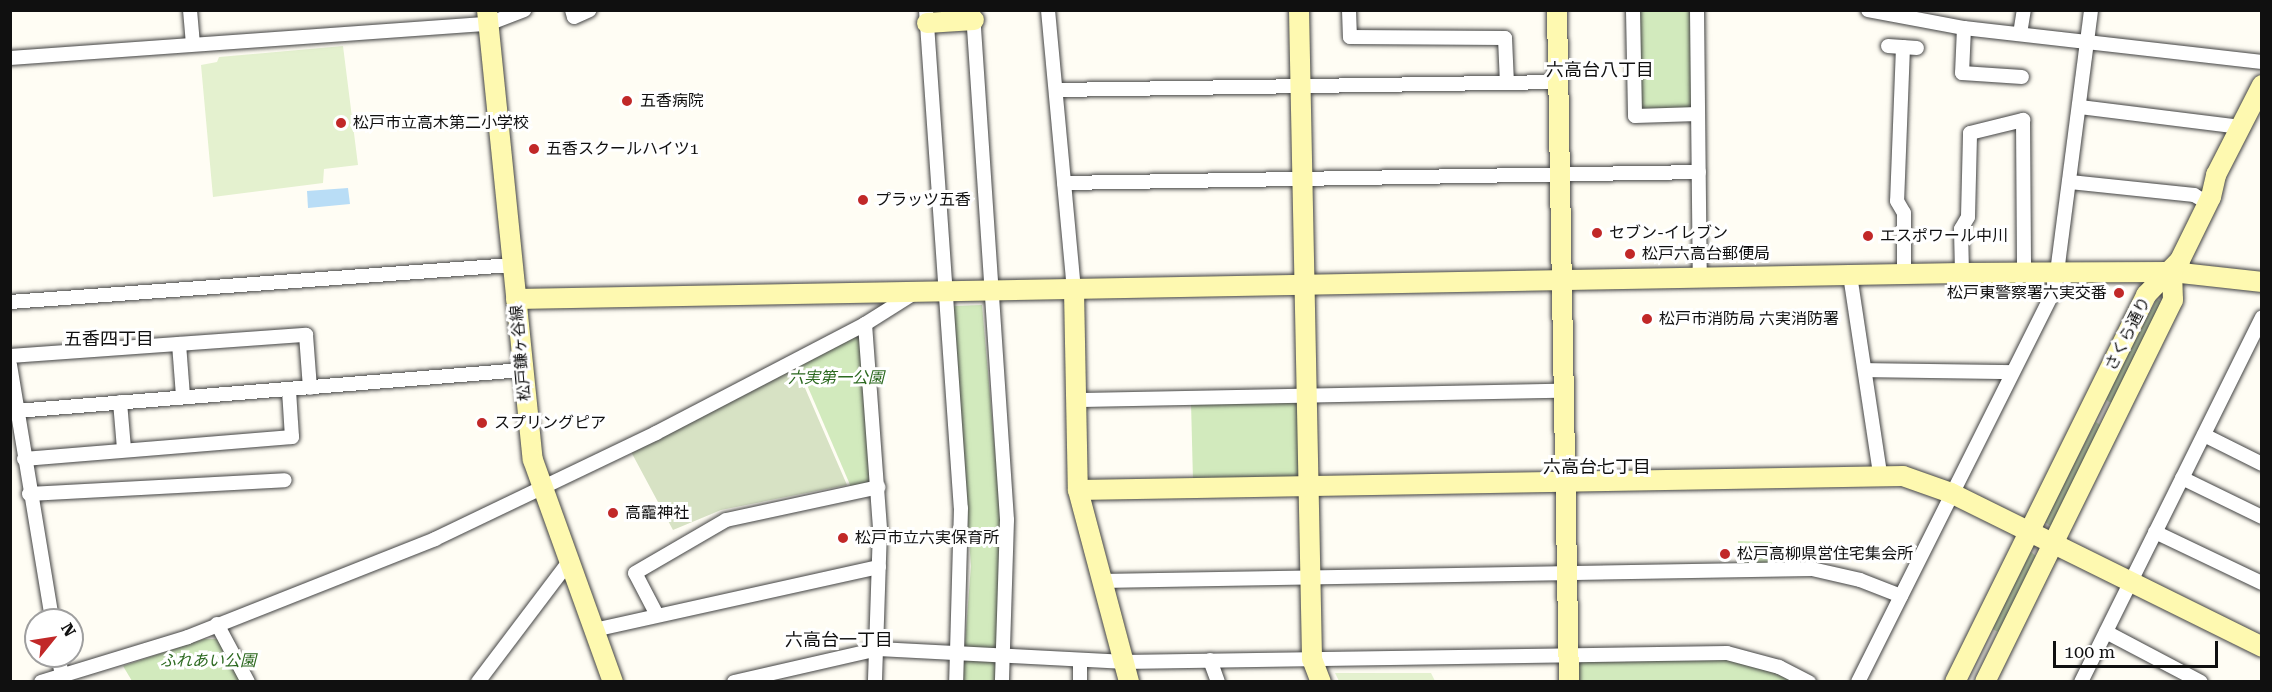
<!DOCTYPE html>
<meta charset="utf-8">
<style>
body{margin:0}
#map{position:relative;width:2272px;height:692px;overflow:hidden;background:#fffdf4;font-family:"Roboto Serif","Noto Sans JP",serif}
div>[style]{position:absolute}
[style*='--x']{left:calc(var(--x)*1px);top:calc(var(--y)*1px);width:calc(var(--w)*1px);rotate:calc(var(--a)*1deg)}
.green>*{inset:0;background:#d2eabd}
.cemetery>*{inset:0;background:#d7e2c4}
.pitch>*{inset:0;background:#e4f1cf}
.water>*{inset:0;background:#b9ddf6}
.roads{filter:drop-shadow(0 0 2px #434343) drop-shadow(0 0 2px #434343)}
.street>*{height:14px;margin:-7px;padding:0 7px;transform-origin:7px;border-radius:7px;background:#fff}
.secondary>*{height:20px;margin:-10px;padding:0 10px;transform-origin:10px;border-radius:10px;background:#fef9b0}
.dots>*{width:16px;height:16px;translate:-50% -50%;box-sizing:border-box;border:3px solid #fff;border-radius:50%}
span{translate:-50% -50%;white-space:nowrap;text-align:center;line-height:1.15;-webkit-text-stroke:6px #fff;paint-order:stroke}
.poi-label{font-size:16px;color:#101010}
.left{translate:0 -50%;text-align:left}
.right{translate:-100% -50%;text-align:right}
.street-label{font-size:16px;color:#101010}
.park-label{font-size:16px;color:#2c6920;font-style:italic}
.neighbourhood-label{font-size:18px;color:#101010}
.frame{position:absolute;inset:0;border:12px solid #101010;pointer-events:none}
.north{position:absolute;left:24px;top:608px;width:60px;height:60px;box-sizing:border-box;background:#fff;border:2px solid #9f9f9f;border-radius:50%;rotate:60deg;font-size:16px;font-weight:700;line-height:24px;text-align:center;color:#101010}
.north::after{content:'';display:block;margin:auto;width:21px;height:27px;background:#c12828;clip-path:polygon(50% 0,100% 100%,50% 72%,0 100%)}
.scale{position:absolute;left:2053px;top:641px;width:165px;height:27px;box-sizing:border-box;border:3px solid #101010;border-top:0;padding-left:8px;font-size:18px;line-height:21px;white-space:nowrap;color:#101010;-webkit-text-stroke:4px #fff;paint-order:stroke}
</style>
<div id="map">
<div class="green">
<div style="clip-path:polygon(1635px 11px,1692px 11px,1694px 107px,1690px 111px,1642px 113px)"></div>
<div style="clip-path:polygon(2157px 299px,2163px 304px,2113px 403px,2109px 402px,2105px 398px)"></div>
<div style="clip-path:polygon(982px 305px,1001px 518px,997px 650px,995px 681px,962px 681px,971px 566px,952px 306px)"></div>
<div style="clip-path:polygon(855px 335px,863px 341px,873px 477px,868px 485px,851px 487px,798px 364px)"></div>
<div style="clip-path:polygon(1294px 400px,1300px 405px,1301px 475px,1297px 479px,1193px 481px,1191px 402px)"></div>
<div style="clip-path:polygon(2096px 422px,2103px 427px,2052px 525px,2049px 525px,2044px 521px)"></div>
<div style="clip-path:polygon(1738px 541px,1772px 542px,1772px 564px,1738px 565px)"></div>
<div style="clip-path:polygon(2031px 552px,2037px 557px,1999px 632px,1996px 631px,1991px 628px)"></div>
<div style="clip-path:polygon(204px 639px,220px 639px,245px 681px,132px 681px,123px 666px)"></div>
<div style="clip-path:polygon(1729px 660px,1759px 665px,1795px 681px,1575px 681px,1574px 671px,1581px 662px)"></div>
</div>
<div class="cemetery">
<div style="clip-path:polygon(795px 365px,847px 485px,721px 510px,673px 530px,629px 448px)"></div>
</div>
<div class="pitch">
<div style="clip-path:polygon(343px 46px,358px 165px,324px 169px,323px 183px,213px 197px,201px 65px,217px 62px,219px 57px)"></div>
<div style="clip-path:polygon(1335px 673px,1431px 673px,1435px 681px,1339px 681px)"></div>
</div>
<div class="water">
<div style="clip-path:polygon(348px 188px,350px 204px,308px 208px,307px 191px)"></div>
</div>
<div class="roads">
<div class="street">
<div style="--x:190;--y:10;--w:34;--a:85"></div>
<div style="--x:572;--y:10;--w:7;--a:74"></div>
<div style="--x:574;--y:17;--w:17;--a:-24"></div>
<div style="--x:926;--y:10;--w:499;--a:86"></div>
<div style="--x:961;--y:508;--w:174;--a:91.6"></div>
<div style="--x:1048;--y:10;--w:281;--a:84.7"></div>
<div style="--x:1349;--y:10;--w:27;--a:88"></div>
<div style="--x:1350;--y:37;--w:155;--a:0.4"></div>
<div style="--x:1505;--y:38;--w:45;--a:87.5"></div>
<div style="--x:1633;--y:10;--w:106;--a:88.9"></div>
<div style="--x:1635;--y:116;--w:63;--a:-1.8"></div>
<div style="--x:1697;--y:10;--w:268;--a:89.4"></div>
<div style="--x:1868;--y:10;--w:98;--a:10.6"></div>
<div style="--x:1964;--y:28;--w:300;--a:6.5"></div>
<div style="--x:973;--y:13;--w:508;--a:86.16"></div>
<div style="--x:1007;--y:520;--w:162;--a:91.8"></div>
<div style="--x:1964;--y:28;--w:45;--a:92.5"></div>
<div style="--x:1962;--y:73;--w:60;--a:3.8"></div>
<div style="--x:2020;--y:34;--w:24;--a:-81"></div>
<div style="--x:1888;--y:46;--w:29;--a:4"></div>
<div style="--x:1903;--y:47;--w:154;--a:92.2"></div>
<div style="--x:1897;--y:201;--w:14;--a:60"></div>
<div style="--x:1904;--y:213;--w:61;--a:90"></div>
<div style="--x:10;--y:58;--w:479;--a:-4.1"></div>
<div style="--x:488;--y:24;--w:39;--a:-21"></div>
<div style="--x:1056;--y:90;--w:502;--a:-0.91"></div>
<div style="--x:2080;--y:107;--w:154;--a:7.1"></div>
<div style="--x:2233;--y:126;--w:7;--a:34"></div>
<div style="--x:2070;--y:182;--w:125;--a:6"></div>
<div style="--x:2194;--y:195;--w:16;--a:30"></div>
<div style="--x:1064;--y:183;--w:635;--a:-0.99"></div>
<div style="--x:1962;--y:273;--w:44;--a:-91.3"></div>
<div style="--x:1961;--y:229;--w:14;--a:-60"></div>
<div style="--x:1968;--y:217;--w:84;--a:-88.6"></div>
<div style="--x:1970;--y:133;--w:55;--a:-13.8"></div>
<div style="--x:2023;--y:120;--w:153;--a:89.6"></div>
<div style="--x:1850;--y:275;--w:201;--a:81.4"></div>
<div style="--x:10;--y:302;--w:503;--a:-4.22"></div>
<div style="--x:865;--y:324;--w:206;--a:85.8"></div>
<div style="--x:880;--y:529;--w:153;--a:91.9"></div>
<div style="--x:179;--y:344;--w:52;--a:85.6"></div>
<div style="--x:10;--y:356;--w:297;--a:-4.1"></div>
<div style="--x:306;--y:335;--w:53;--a:85.7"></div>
<div style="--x:10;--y:365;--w:258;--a:80.6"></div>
<div style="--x:1865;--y:370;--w:147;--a:0.8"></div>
<div style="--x:1076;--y:400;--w:488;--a:-1.1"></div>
<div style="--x:120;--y:402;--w:47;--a:85.1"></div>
<div style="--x:16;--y:411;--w:508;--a:-4.63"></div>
<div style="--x:2204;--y:435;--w:65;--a:26.6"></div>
<div style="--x:24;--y:459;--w:269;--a:-4.7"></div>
<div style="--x:292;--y:437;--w:47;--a:-93.7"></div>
<div style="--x:2182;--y:478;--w:89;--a:26"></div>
<div style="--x:29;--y:494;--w:256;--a:-3.1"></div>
<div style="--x:2155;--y:532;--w:119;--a:25.5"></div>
<div style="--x:1100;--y:581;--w:712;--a:-0.97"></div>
<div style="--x:1812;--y:569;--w:49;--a:12.9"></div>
<div style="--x:1860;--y:580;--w:44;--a:21.3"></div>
<div style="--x:657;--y:615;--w:47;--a:-117.6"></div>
<div style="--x:635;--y:573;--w:105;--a:-30.2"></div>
<div style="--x:726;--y:520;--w:156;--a:-12.2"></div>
<div style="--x:217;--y:624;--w:66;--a:61.9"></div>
<div style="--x:594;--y:630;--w:292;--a:-12.5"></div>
<div style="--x:2106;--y:632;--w:107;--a:27.8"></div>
<div style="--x:58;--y:656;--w:19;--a:78"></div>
<div style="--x:1210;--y:660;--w:23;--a:70"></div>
<div style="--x:41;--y:682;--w:154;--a:-17"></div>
<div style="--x:188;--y:637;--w:266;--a:-21.6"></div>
<div style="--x:435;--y:539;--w:245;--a:-25.6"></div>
<div style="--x:656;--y:433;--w:236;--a:-27.5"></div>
<div style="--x:865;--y:324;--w:60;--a:-32.1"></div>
<div style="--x:478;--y:682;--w:149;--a:-52.9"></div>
<div style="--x:734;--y:682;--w:148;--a:-12.9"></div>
<div style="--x:878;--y:649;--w:244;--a:3"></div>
<div style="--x:1122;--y:662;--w:605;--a:-0.85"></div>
<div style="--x:1727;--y:653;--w:54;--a:15.1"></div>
<div style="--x:1779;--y:667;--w:34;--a:27"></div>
<div style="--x:1080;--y:682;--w:21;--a:-90"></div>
<div style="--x:1858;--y:682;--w:441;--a:-63.4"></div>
<div style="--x:2055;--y:288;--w:280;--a:-82.6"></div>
<div style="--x:2081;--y:682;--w:407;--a:-63.6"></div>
</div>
<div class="secondary">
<div style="--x:487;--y:10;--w:452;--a:84.2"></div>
<div style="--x:533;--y:460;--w:236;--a:70.2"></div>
<div style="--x:1299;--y:10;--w:649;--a:88.85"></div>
<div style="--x:1312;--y:659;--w:25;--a:69"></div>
<div style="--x:1557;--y:10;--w:672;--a:88.98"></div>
<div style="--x:927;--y:23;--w:47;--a:-3.7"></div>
<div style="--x:1074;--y:290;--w:200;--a:88.9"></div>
<div style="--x:1078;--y:490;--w:199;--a:75.1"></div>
<div style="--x:516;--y:299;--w:1446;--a:-1.03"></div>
<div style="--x:1962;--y:273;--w:210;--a:-0.3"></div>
<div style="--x:2172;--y:272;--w:91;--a:6.3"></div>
<div style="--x:1078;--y:490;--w:825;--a:-0.97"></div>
<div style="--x:1903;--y:476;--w:51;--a:19.5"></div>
<div style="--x:1951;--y:493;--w:347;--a:26.3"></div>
<div style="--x:1955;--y:682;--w:432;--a:-63.7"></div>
<div style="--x:2146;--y:295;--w:49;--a:-45.8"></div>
<div style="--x:2180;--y:260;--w:70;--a:-63.8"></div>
<div style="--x:2211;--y:197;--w:23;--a:-77"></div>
<div style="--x:2216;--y:175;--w:101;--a:-62.9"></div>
<div style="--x:1985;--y:682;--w:426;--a:-63.8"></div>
<div style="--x:2173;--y:300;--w:28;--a:-92"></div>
</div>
</div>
<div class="dots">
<div style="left:627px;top:101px;background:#c12828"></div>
<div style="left:341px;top:123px;background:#c12828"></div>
<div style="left:534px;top:149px;background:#c12828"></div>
<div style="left:863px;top:200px;background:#c12828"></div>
<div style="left:1597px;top:233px;background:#c12828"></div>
<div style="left:1868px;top:236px;background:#c12828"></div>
<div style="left:1630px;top:254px;background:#c12828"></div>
<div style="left:2119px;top:293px;background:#c12828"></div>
<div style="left:1647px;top:319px;background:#c12828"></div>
<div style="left:482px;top:423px;background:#c12828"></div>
<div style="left:613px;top:513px;background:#c12828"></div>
<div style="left:843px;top:538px;background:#c12828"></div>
<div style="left:1725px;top:554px;background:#c12828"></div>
</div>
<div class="poi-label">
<span class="left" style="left:640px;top:101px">五香病院</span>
<span class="left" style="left:353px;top:123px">松戸市立高木第二小学校</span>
<span class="left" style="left:546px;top:149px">五香スクールハイツ1</span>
<span class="left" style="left:875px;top:200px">プラッツ五香</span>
<span class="left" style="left:1609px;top:233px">セブン-イレブン</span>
<span class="left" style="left:1880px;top:236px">エスポワール中川</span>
<span class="left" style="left:1642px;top:254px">松戸六高台郵便局</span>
<span class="right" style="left:2107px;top:293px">松戸東警察署六実交番</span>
<span class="left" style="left:1659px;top:319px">松戸市消防局 六実消防署</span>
<span class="left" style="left:494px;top:423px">スプリングピア</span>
<span class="left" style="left:625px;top:513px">高靇神社</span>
<span class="left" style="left:855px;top:538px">松戸市立六実保育所</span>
<span class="left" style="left:1737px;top:554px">松戸高柳県営住宅集会所</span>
</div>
<div class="street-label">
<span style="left:2128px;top:334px;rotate:-63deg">さくら通り</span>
<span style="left:521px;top:353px;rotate:-95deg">松戸鎌ヶ谷線</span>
</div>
<div class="park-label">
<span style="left:836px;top:378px">六実第一公園</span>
<span style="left:208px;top:661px">ふれあい公園</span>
</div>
<div class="neighbourhood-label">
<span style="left:1600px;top:70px">六高台八丁目</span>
<span style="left:109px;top:339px">五香四丁目</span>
<span style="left:1597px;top:467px">六高台七丁目</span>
<span style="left:839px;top:640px">六高台一丁目</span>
</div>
<div class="frame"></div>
<div class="north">N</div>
<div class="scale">100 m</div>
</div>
